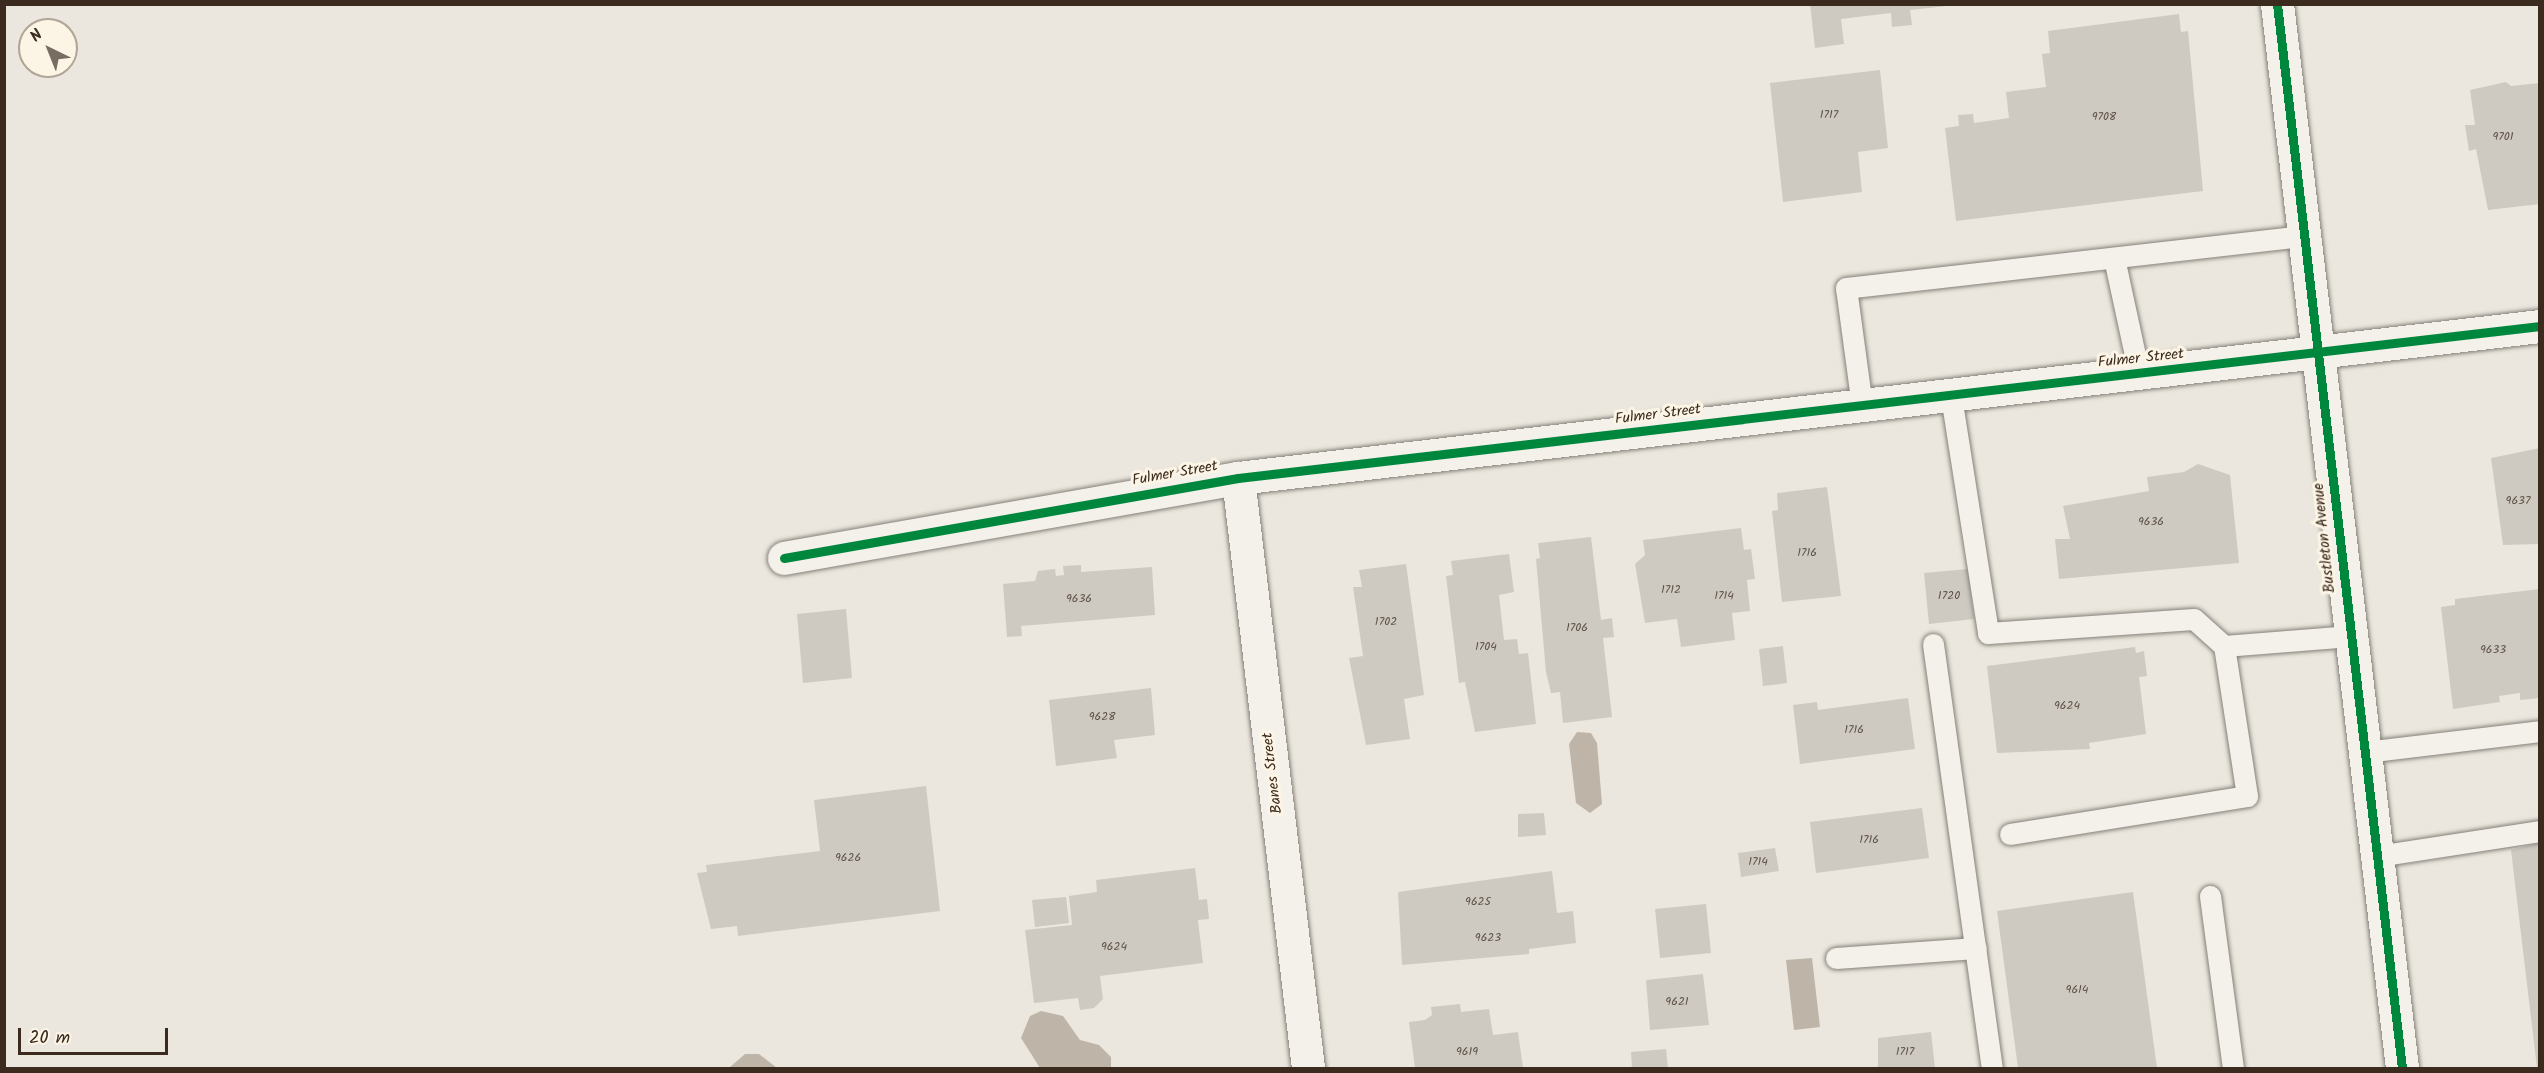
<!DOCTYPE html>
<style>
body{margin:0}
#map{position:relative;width:2544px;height:1073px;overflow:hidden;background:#ebe7de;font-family:Kalam,sans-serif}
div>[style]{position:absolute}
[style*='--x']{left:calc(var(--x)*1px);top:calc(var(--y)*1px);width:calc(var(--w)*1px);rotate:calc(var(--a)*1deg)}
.water>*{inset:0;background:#beb5a8}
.building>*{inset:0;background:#cecac2}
.roads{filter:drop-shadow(0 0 2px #858079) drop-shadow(0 0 2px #858079)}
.lane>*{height:21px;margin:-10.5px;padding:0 10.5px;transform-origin:10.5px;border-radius:10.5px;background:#f4f0ea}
.street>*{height:33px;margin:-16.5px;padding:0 16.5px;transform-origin:16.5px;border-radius:16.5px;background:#f4f0ea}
.primary>*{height:33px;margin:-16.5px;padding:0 16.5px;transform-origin:16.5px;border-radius:16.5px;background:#f4f0ea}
.cycleway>*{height:9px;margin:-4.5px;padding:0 4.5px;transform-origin:4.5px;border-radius:4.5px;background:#00873e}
span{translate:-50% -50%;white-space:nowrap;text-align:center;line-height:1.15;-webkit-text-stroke:6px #fcf5e5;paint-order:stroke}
.number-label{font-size:12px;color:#605247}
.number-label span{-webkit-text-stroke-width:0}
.street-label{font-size:15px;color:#3b2a1e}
.frame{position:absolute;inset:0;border:6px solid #3b2a1e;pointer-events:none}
.north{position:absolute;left:18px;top:18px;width:60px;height:60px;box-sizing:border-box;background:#fcf5e5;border:2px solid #afa495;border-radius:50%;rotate:317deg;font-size:16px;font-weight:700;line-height:24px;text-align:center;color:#3b2a1e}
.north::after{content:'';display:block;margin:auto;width:21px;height:27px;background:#796c61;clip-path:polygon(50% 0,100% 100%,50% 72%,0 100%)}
.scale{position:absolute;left:18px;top:1028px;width:150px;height:27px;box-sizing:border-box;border:3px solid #3b2a1e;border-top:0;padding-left:8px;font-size:18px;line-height:21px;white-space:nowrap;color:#3b2a1e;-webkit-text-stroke:4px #fcf5e5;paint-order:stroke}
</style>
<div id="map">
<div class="water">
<div style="clip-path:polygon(1577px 732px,1591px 733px,1597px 743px,1602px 804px,1590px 813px,1576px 803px,1569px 744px)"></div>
<div style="clip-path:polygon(1812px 958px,1820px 1027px,1794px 1030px,1786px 960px)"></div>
<div style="clip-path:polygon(1041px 1011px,1063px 1016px,1080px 1040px,1099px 1045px,1111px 1057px,1111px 1068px,1040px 1068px,1021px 1038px,1030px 1016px)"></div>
<div style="clip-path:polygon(745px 1054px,759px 1054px,777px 1068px,729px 1068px)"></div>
</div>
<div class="building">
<div style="clip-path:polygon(1810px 4px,1947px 4px,1947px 6px,1910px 10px,1912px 25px,1892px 27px,1891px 13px,1841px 19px,1844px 44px,1815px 48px)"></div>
<div style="clip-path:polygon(2179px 14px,2181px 32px,2188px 31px,2203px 191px,1956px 221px,1945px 128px,1959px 126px,1958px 115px,1973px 114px,1974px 123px,2009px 118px,2006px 92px,2046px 87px,2042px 54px,2050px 53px,2048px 31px)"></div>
<div style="clip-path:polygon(1880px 70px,1888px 148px,1858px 152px,1862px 192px,1783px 202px,1770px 83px)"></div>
<div style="clip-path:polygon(2506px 82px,2511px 86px,2540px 83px,2540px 204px,2488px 210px,2476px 149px,2469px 151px,2465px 125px,2475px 125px,2470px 90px)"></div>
<div style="clip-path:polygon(2540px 448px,2540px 544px,2503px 545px,2491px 458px)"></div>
<div style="clip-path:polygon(2198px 464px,2230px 475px,2239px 563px,2059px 579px,2055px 539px,2070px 539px,2063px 506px,2149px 491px,2147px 477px,2184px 472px)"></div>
<div style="clip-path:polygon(1827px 487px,1841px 596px,1782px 602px,1772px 511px,1778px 510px,1777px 493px)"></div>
<div style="clip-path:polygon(1741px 528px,1744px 550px,1751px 549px,1755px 579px,1747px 580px,1750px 611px,1732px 613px,1735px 640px,1681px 647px,1677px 619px,1645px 623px,1635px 564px,1645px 555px,1643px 540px)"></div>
<div style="clip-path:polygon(1591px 537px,1601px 620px,1612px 618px,1614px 637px,1603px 638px,1612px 717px,1563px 723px,1560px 692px,1551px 693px,1546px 672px,1536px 559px,1540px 558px,1538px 543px)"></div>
<div style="clip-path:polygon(1509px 554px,1514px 592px,1499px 595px,1504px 640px,1517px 639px,1519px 654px,1528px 653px,1536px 724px,1475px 732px,1465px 682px,1459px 683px,1446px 576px,1453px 575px,1451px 561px)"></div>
<div style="clip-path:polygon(1406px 564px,1424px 695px,1404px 699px,1410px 739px,1366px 745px,1349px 658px,1363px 656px,1353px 587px,1362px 587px,1359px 570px)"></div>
<div style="clip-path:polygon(1081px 565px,1081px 572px,1152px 567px,1155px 615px,1021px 626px,1022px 636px,1007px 637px,1003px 584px,1035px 581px,1038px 571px,1055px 569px,1056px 576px,1064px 575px,1063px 566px)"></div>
<div style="clip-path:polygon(1968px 569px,1974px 619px,1929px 624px,1924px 573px)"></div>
<div style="clip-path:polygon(2540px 589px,2540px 698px,2520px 700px,2520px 693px,2499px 696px,2500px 702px,2453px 709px,2441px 607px,2455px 605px,2455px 599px)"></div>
<div style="clip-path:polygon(846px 609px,852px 678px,803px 683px,797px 614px)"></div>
<div style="clip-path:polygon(1783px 646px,1787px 683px,1763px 686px,1759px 649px)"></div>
<div style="clip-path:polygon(2135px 647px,2136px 653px,2144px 651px,2147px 676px,2139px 677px,2146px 734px,2089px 743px,2090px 749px,1997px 753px,1987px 666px)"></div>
<div style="clip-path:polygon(1151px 688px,1155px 735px,1114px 740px,1117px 758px,1056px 766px,1049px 700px)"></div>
<div style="clip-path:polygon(1908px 698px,1915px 749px,1800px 764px,1793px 705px,1817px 702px,1818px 710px)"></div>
<div style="clip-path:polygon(926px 786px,940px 911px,738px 936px,737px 926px,711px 929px,697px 873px,707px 872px,706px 865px,820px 851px,814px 800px)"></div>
<div style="clip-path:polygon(1922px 808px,1929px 858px,1816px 873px,1810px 822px)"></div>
<div style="clip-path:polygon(1544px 813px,1546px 835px,1518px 837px,1518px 814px)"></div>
<div style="clip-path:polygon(2540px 843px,2540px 1068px,2537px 1068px,2511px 850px)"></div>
<div style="clip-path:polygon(1775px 848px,1779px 871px,1741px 877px,1738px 853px)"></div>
<div style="clip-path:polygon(1195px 868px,1199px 900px,1207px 899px,1209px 919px,1198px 920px,1203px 963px,1100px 976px,1103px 999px,1094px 1008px,1080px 1010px,1078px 998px,1034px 1003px,1025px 930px,1072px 925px,1069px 896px,1097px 892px,1096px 880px)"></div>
<div style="clip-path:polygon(1552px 871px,1557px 913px,1573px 911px,1576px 943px,1529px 949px,1529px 954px,1402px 965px,1398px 892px)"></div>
<div style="clip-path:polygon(2133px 892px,2157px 1068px,2018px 1068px,1997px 911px)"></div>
<div style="clip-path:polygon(1066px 897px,1069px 923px,1035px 927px,1032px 900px)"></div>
<div style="clip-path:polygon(1706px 904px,1711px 953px,1660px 958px,1655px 909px)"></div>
<div style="clip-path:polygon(1703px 974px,1709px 1025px,1650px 1030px,1646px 980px)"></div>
<div style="clip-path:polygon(1460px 1004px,1461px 1012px,1489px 1009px,1493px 1035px,1518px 1032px,1523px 1068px,1415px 1068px,1409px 1022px,1425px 1020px,1432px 1015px,1431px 1007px)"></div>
<div style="clip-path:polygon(1931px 1032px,1935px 1068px,1878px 1068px,1878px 1038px)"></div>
<div style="clip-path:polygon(1666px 1049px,1668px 1068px,1632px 1068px,1631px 1052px)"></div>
</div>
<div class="roads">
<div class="lane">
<div style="--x:2114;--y:258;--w:119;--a:77.8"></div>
<div style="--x:1951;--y:396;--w:240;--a:81.1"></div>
<div style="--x:1988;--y:633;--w:206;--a:-3.9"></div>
<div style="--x:2194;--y:619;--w:40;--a:42"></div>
<div style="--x:2224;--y:646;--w:127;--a:-4.5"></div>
<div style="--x:1862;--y:406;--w:119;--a:-97.7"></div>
<div style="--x:1846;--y:288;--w:461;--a:-6.5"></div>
<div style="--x:1933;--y:644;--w:428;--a:82.1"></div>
<div style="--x:2365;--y:752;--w:176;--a:-6.8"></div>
<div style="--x:2010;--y:834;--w:240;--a:-9.1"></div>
<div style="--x:2247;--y:796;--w:152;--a:-98.7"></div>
<div style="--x:2377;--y:856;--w:165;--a:-8.7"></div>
<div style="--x:2210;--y:896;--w:174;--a:82.4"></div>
<div style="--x:1836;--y:958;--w:140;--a:-4.1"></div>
</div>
<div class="street">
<div style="--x:1238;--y:478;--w:594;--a:83.23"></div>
<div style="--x:784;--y:558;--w:461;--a:-10"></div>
<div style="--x:1238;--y:478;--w:1311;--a:-6.66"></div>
</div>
<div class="primary">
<div style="--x:2277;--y:4;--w:1071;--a:83.3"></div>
</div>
</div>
<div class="cycleway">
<div style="--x:2277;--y:4;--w:1071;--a:83.3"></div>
<div style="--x:784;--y:558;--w:461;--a:-10"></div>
<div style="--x:1238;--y:478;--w:1311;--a:-6.66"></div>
</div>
<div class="number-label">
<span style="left:1829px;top:115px">1717</span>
<span style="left:2104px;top:117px">9708</span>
<span style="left:2503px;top:137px">9701</span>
<span style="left:2518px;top:501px">9637</span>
<span style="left:2151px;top:522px">9636</span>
<span style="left:1807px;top:553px">1716</span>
<span style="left:1671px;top:590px">1712</span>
<span style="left:1724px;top:596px">1714</span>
<span style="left:1949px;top:596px">1720</span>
<span style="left:1079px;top:599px">9636</span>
<span style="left:1386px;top:622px">1702</span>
<span style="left:1577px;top:628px">1706</span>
<span style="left:1486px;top:647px">1704</span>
<span style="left:2493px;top:650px">9633</span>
<span style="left:2067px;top:706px">9624</span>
<span style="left:1102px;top:717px">9628</span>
<span style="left:1854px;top:730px">1716</span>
<span style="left:1869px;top:840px">1716</span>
<span style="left:848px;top:858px">9626</span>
<span style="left:1758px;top:862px">1714</span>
<span style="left:1478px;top:902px">9625</span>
<span style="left:1488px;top:938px">9623</span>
<span style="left:1114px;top:947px">9624</span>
<span style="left:2077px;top:990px">9614</span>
<span style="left:1677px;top:1002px">9621</span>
<span style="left:1467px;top:1052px">9619</span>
<span style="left:1905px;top:1052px">1717</span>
</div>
<div class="street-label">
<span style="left:2141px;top:359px;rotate:-6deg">Fulmer Street</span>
<span style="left:1658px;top:415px;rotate:-7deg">Fulmer Street</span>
<span style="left:1175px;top:474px;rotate:-10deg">Fulmer Street</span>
<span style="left:2325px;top:538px;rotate:-96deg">Bustleton Avenue</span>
<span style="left:1273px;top:773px;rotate:-97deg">Banes Street</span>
</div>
<div class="frame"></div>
<div class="north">N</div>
<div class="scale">20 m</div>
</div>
